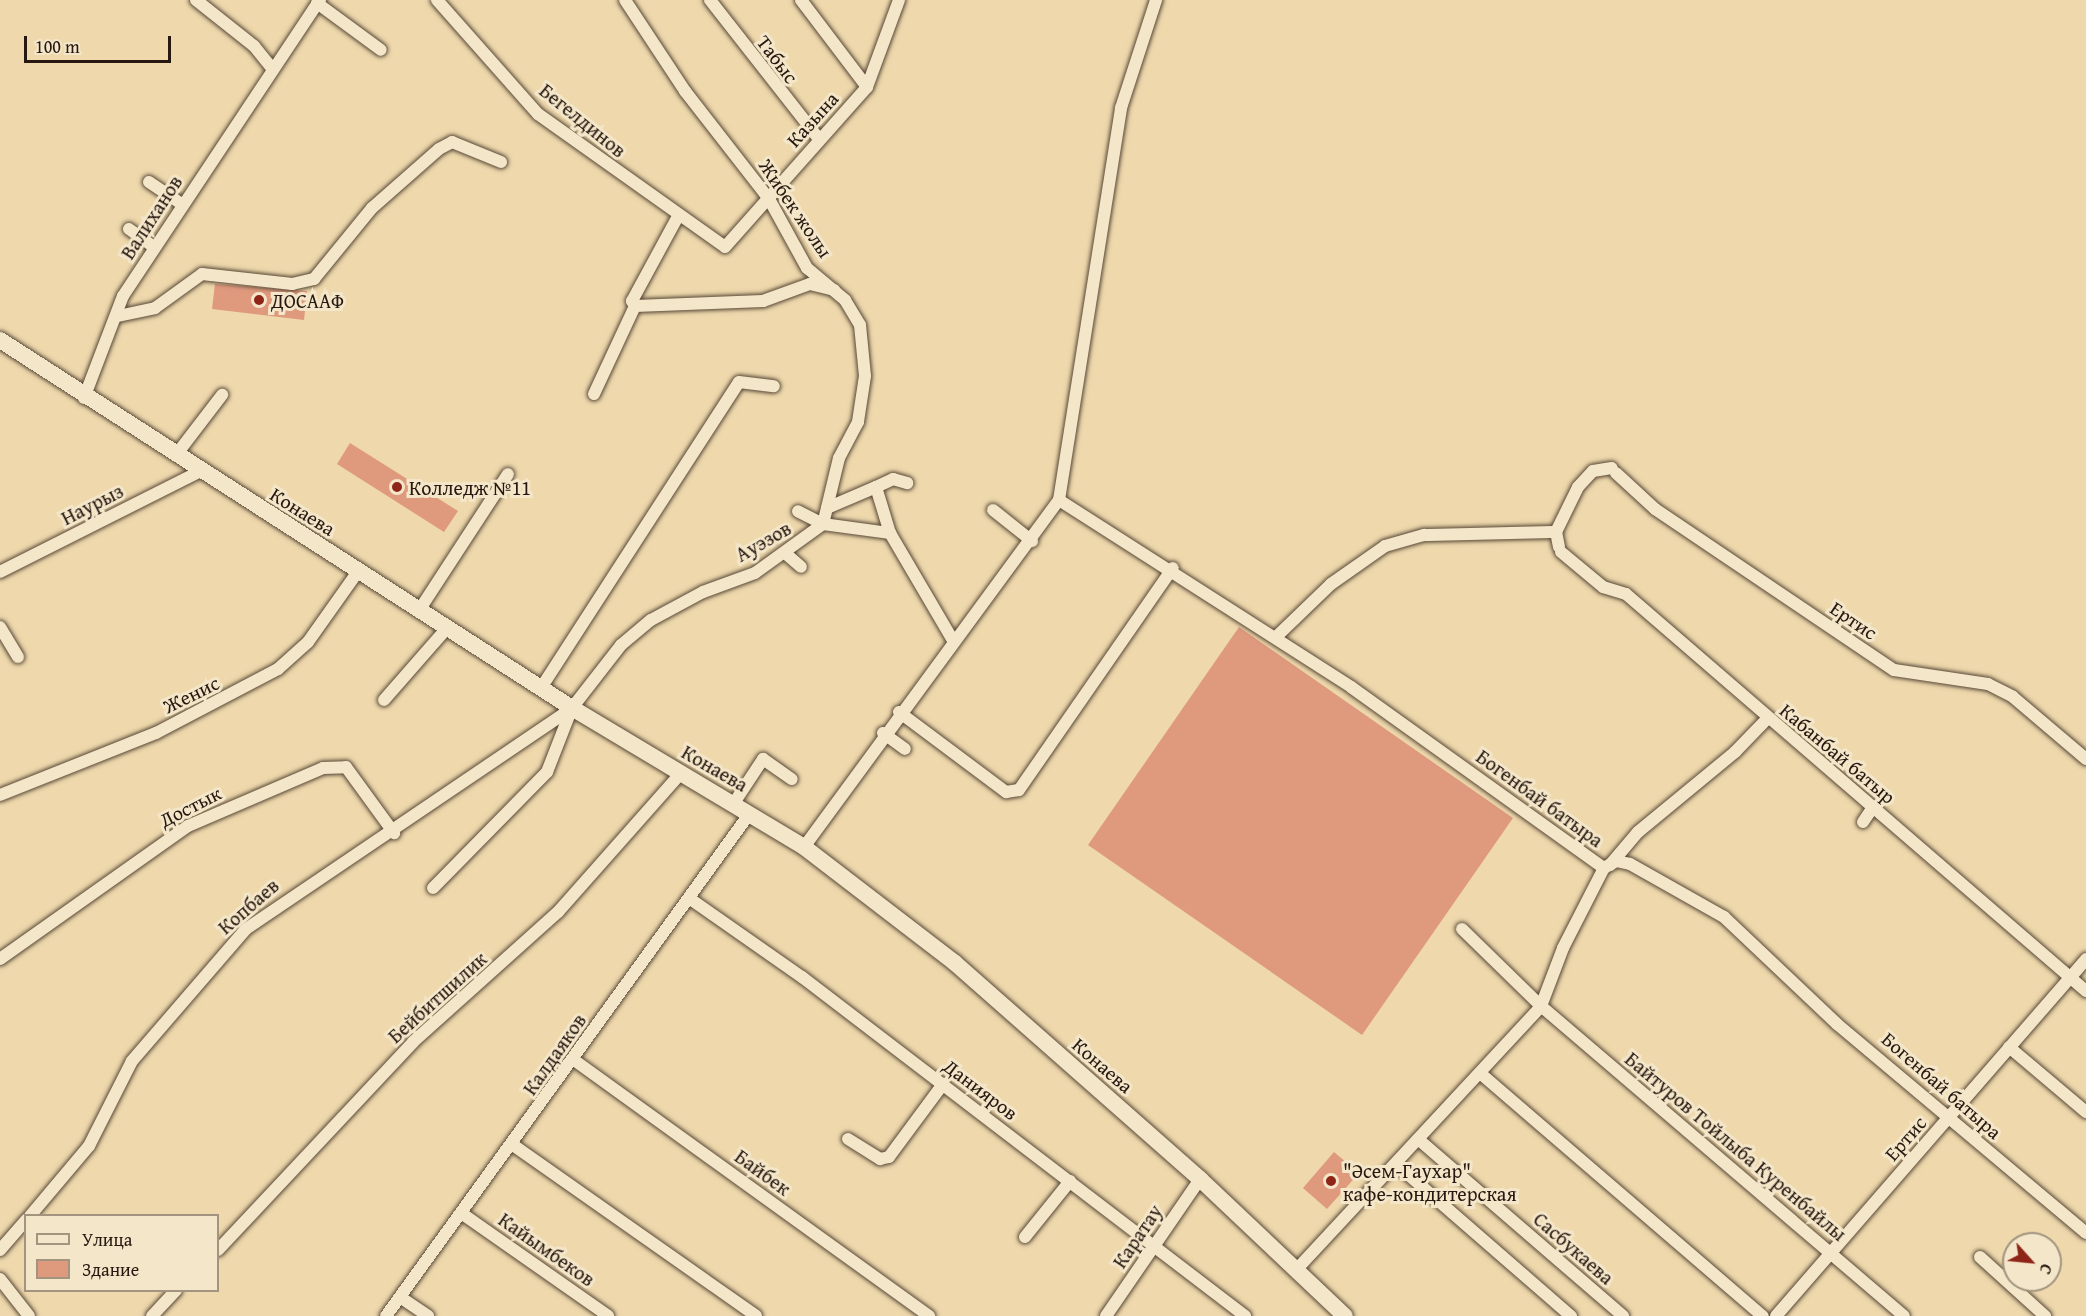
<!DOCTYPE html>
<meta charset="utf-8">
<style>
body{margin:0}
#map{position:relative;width:2086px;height:1316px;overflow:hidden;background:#eed8ac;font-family:"Gentium Book Plus",serif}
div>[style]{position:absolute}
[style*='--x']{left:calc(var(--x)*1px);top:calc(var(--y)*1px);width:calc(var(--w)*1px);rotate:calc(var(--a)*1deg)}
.building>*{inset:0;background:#df9a7e}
.roads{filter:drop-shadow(0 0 2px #584837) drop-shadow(0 0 2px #584837)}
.minor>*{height:12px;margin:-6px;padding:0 6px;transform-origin:6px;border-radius:6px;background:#f4e6c9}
.secondary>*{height:16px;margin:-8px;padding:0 8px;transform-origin:8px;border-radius:8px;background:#f4e6c9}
.dots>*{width:16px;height:16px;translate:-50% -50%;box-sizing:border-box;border:3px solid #f4e6c9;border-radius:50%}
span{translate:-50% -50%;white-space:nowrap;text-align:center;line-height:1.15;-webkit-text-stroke:6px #f4e6c9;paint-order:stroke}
.street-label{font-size:20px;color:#261810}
.poi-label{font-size:20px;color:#261810}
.left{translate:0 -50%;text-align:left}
.legend{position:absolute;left:24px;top:1214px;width:195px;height:78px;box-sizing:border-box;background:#f4e6c9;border:2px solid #a2947f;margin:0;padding:8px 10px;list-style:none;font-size:18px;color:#261810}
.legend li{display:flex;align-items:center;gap:12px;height:30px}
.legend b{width:30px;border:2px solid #a2947f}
.north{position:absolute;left:2002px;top:1232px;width:60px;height:60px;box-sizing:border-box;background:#f4e6c9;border:2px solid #a2947f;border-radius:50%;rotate:117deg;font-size:16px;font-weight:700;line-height:24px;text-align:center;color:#261810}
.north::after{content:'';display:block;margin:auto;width:21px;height:27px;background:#8f2418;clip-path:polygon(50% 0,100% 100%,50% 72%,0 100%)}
.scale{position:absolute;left:24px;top:36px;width:147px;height:27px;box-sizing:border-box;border:3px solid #261810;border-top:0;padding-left:8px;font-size:18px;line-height:21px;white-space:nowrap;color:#261810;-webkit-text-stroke:4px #f4e6c9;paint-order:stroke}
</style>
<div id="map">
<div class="building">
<div style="clip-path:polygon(215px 284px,307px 291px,304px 320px,212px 309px)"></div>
<div style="clip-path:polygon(350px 443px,458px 511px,444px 532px,337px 464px)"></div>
<div style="clip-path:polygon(1239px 627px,1513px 818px,1362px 1035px,1088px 845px)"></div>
<div style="clip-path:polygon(1334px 1152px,1359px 1173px,1327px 1209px,1303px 1188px)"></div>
</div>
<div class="roads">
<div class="minor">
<div style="--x:196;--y:0;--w:74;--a:38.4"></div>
<div style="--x:254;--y:46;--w:27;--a:51"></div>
<div style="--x:437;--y:0;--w:152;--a:48.5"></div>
<div style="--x:538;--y:114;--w:229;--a:35.4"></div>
<div style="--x:725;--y:247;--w:214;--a:-48.4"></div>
<div style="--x:867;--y:87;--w:93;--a:-69.8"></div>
<div style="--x:625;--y:0;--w:109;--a:56.6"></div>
<div style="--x:685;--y:91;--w:137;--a:52.1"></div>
<div style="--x:769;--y:199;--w:79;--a:61.2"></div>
<div style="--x:807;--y:268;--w:50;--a:40.1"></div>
<div style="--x:845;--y:300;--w:29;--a:59"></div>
<div style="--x:860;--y:325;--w:51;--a:84.4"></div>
<div style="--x:865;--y:376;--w:47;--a:98.7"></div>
<div style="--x:858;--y:422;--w:41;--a:117.8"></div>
<div style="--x:839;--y:458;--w:68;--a:103.6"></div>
<div style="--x:823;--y:524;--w:28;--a:-153"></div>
<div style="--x:710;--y:0;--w:177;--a:51.9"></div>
<div style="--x:801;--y:0;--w:109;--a:52.8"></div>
<div style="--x:317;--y:3;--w:79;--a:36.3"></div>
<div style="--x:149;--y:182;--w:40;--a:34"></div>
<div style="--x:129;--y:229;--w:31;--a:36"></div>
<div style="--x:635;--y:306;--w:128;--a:-2.2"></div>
<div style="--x:763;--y:301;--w:50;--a:-19.9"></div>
<div style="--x:810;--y:284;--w:25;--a:14"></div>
<div style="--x:118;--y:316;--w:38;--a:-12"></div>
<div style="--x:155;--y:308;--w:58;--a:-35.9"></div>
<div style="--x:202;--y:274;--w:91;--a:6.3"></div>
<div style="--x:292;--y:284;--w:23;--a:-13"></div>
<div style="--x:314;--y:279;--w:92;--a:-50.8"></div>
<div style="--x:372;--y:208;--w:89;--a:-41.4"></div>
<div style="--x:439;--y:149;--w:15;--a:-28"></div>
<div style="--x:452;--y:142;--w:53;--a:22.2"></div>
<div style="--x:594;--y:394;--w:97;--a:-65"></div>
<div style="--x:635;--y:306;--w:6;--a:-121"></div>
<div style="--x:632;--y:301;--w:94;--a:-61.5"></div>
<div style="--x:84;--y:398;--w:109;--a:-69.1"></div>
<div style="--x:123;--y:296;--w:356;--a:-56.4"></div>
<div style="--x:176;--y:455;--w:76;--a:-52.5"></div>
<div style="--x:1616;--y:473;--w:53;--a:42.7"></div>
<div style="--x:1655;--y:509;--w:288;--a:34"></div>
<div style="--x:1894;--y:670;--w:95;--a:8.5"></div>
<div style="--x:1988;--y:684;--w:28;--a:27"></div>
<div style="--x:2013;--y:697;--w:96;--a:40.3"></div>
<div style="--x:876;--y:487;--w:19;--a:-25"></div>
<div style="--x:893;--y:479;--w:15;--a:16"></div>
<div style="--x:1059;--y:500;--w:347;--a:32.6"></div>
<div style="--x:1351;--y:687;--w:311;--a:35.6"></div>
<div style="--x:827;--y:508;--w:53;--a:-23.2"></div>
<div style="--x:876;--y:487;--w:48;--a:73.1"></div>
<div style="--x:993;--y:510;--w:50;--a:38.5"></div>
<div style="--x:1559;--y:547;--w:15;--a:-101"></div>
<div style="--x:1556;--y:532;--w:50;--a:-63.9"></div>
<div style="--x:1578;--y:487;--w:22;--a:-47"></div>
<div style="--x:1593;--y:471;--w:19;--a:-9"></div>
<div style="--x:1561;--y:552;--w:55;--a:39.8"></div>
<div style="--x:1603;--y:587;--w:24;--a:17"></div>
<div style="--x:1626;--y:594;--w:608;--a:40.8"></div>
<div style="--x:785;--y:553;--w:21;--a:41"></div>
<div style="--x:0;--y:572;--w:225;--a:-26.7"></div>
<div style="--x:420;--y:609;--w:161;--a:-56.9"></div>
<div style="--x:0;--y:627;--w:35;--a:59"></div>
<div style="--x:1276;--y:637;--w:76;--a:-43.9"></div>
<div style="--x:1331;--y:584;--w:66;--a:-35.1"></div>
<div style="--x:1385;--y:546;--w:41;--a:-15.8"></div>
<div style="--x:1424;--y:535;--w:132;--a:-1.3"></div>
<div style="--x:541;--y:688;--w:364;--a:-57.1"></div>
<div style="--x:739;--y:382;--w:35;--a:7"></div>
<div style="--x:384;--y:700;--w:97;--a:-48.8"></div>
<div style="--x:899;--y:712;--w:134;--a:36.8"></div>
<div style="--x:1006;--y:792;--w:13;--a:-9"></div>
<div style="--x:1019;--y:790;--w:270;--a:-55.3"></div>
<div style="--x:883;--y:733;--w:27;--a:36"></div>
<div style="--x:0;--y:795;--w:168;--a:-21.7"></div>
<div style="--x:156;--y:733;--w:138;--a:-27.7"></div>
<div style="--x:278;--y:669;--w:40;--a:-42"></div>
<div style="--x:308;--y:642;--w:88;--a:-54.7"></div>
<div style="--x:734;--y:803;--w:53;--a:-56.6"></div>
<div style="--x:763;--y:759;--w:35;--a:35"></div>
<div style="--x:1863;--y:822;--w:18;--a:-56"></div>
<div style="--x:804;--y:847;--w:431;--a:-53.7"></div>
<div style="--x:1059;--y:500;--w:397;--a:-81"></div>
<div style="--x:1121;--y:108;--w:114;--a:-72"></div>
<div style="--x:1610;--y:865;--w:43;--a:-49.7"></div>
<div style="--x:1638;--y:832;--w:126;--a:-39.5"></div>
<div style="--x:1735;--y:752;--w:45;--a:-45.9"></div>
<div style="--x:1604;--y:868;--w:14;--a:-30"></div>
<div style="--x:1616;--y:861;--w:14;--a:12"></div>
<div style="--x:1630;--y:864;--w:108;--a:29.4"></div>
<div style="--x:1724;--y:917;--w:156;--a:43.4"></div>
<div style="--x:1837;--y:1024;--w:325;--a:40"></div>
<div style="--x:433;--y:888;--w:163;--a:-45.5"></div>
<div style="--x:547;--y:772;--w:69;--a:-68.7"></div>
<div style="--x:572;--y:708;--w:80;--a:-52.1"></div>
<div style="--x:621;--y:645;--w:39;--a:-40"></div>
<div style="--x:651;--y:620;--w:59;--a:-28.3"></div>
<div style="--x:703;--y:592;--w:55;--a:-20.1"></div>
<div style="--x:755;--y:573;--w:84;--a:-35.8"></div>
<div style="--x:823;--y:524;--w:68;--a:7.7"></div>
<div style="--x:890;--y:533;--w:126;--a:59.6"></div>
<div style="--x:689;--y:898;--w:138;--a:35"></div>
<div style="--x:802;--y:977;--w:558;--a:37.42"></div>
<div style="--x:1462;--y:929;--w:110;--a:44.3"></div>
<div style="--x:1541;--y:1006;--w:477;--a:40.5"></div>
<div style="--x:0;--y:959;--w:230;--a:-35.3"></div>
<div style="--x:188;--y:826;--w:147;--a:-23.2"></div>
<div style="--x:323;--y:768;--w:23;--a:-2"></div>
<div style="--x:346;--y:767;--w:82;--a:54"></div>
<div style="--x:2009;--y:1047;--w:101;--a:40.2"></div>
<div style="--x:574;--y:1060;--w:438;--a:35.8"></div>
<div style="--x:1480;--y:1073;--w:373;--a:40.7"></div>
<div style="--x:848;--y:1139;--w:38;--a:32"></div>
<div style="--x:880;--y:1159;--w:9;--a:-13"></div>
<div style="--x:889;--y:1157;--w:91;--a:-53.5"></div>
<div style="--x:1418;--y:1139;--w:271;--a:40.8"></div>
<div style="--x:513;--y:1145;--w:297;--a:35.1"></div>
<div style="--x:1396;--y:1164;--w:232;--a:41"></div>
<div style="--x:464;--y:1215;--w:176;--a:35"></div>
<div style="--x:30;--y:1216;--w:92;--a:-49.9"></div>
<div style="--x:89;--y:1146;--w:95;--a:-63.2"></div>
<div style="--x:132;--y:1061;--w:174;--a:-49.2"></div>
<div style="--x:246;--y:929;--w:394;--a:-34.1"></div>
<div style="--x:1025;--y:1237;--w:72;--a:-51.2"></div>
<div style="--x:0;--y:1250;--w:40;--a:-49"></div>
<div style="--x:218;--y:1250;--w:285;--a:-46.8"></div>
<div style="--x:413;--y:1042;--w:195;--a:-41.9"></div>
<div style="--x:558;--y:912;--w:187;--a:-48.5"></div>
<div style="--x:1980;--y:1257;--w:88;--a:42.2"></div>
<div style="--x:1297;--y:1269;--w:359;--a:-47.1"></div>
<div style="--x:1541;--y:1006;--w:62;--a:-69.2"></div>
<div style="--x:1563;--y:948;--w:90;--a:-62.9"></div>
<div style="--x:0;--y:1279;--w:47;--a:51.9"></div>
<div style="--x:400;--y:1297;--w:34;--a:34"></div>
<div style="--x:152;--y:1316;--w:35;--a:-47"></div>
<div style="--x:386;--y:1316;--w:621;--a:-54.11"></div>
<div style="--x:1106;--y:1316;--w:166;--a:-55.5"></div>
<div style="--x:1776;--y:1316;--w:473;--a:-49"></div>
</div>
<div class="secondary">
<div style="--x:0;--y:340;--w:680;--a:32.76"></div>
<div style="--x:572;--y:708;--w:270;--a:30.9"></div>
<div style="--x:804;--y:847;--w:190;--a:37.5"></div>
<div style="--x:955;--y:963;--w:327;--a:41.4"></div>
<div style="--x:1200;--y:1179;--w:199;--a:43.4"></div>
</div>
</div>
<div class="dots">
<div style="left:259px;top:300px;background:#8f2418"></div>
<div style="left:397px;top:487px;background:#8f2418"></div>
<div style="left:1331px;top:1181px;background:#8f2418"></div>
</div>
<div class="street-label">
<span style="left:778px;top:59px;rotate:53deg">Табыс</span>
<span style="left:812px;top:119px;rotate:-48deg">Казына</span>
<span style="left:583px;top:120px;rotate:39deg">Бегелдинов</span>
<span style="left:796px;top:208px;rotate:56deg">Жибек жолы</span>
<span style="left:151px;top:217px;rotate:-57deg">Валиханов</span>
<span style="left:92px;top:504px;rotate:-27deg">Наурыз</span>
<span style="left:303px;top:511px;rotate:32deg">Конаева</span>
<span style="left:763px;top:541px;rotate:-30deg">Ауэзов</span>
<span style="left:1854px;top:620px;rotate:34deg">Ертис</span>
<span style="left:191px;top:694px;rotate:-26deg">Женис</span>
<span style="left:1838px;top:753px;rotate:40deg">Кабанбай батыр</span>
<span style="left:715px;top:768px;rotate:30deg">Конаева</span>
<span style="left:1540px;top:798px;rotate:36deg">Богенбай батыра</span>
<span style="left:190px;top:806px;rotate:-27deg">Достык</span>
<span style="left:248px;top:906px;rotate:-41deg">Копбаев</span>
<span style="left:437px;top:997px;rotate:-42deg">Бейбитшилик</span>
<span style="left:554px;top:1054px;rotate:-55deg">Калдаяков</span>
<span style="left:1103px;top:1065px;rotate:41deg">Конаева</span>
<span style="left:1942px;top:1085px;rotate:41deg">Богенбай батыра</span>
<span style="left:981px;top:1089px;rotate:37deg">Данияров</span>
<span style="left:1905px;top:1138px;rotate:-49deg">Ертис</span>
<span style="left:1736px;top:1146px;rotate:40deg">Байтуров Тойлыба Куренбайлы</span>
<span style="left:763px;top:1172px;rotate:36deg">Байбек</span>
<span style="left:1137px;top:1236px;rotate:-56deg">Каратау</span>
<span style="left:1574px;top:1248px;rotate:41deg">Сасбукаева</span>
<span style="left:547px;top:1249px;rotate:35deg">Кайымбеков</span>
</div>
<div class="poi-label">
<span class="left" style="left:271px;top:300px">ДОСААФ</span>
<span class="left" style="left:409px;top:487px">Колледж №11</span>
<span class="left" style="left:1343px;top:1182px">"Әсем-Гаухар"<br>кафе-кондитерская</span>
</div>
<ul class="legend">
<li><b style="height:8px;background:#f4e6c9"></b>Улица</li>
<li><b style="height:16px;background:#df9a7e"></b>Здание</li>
</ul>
<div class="north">С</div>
<div class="scale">100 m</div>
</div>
